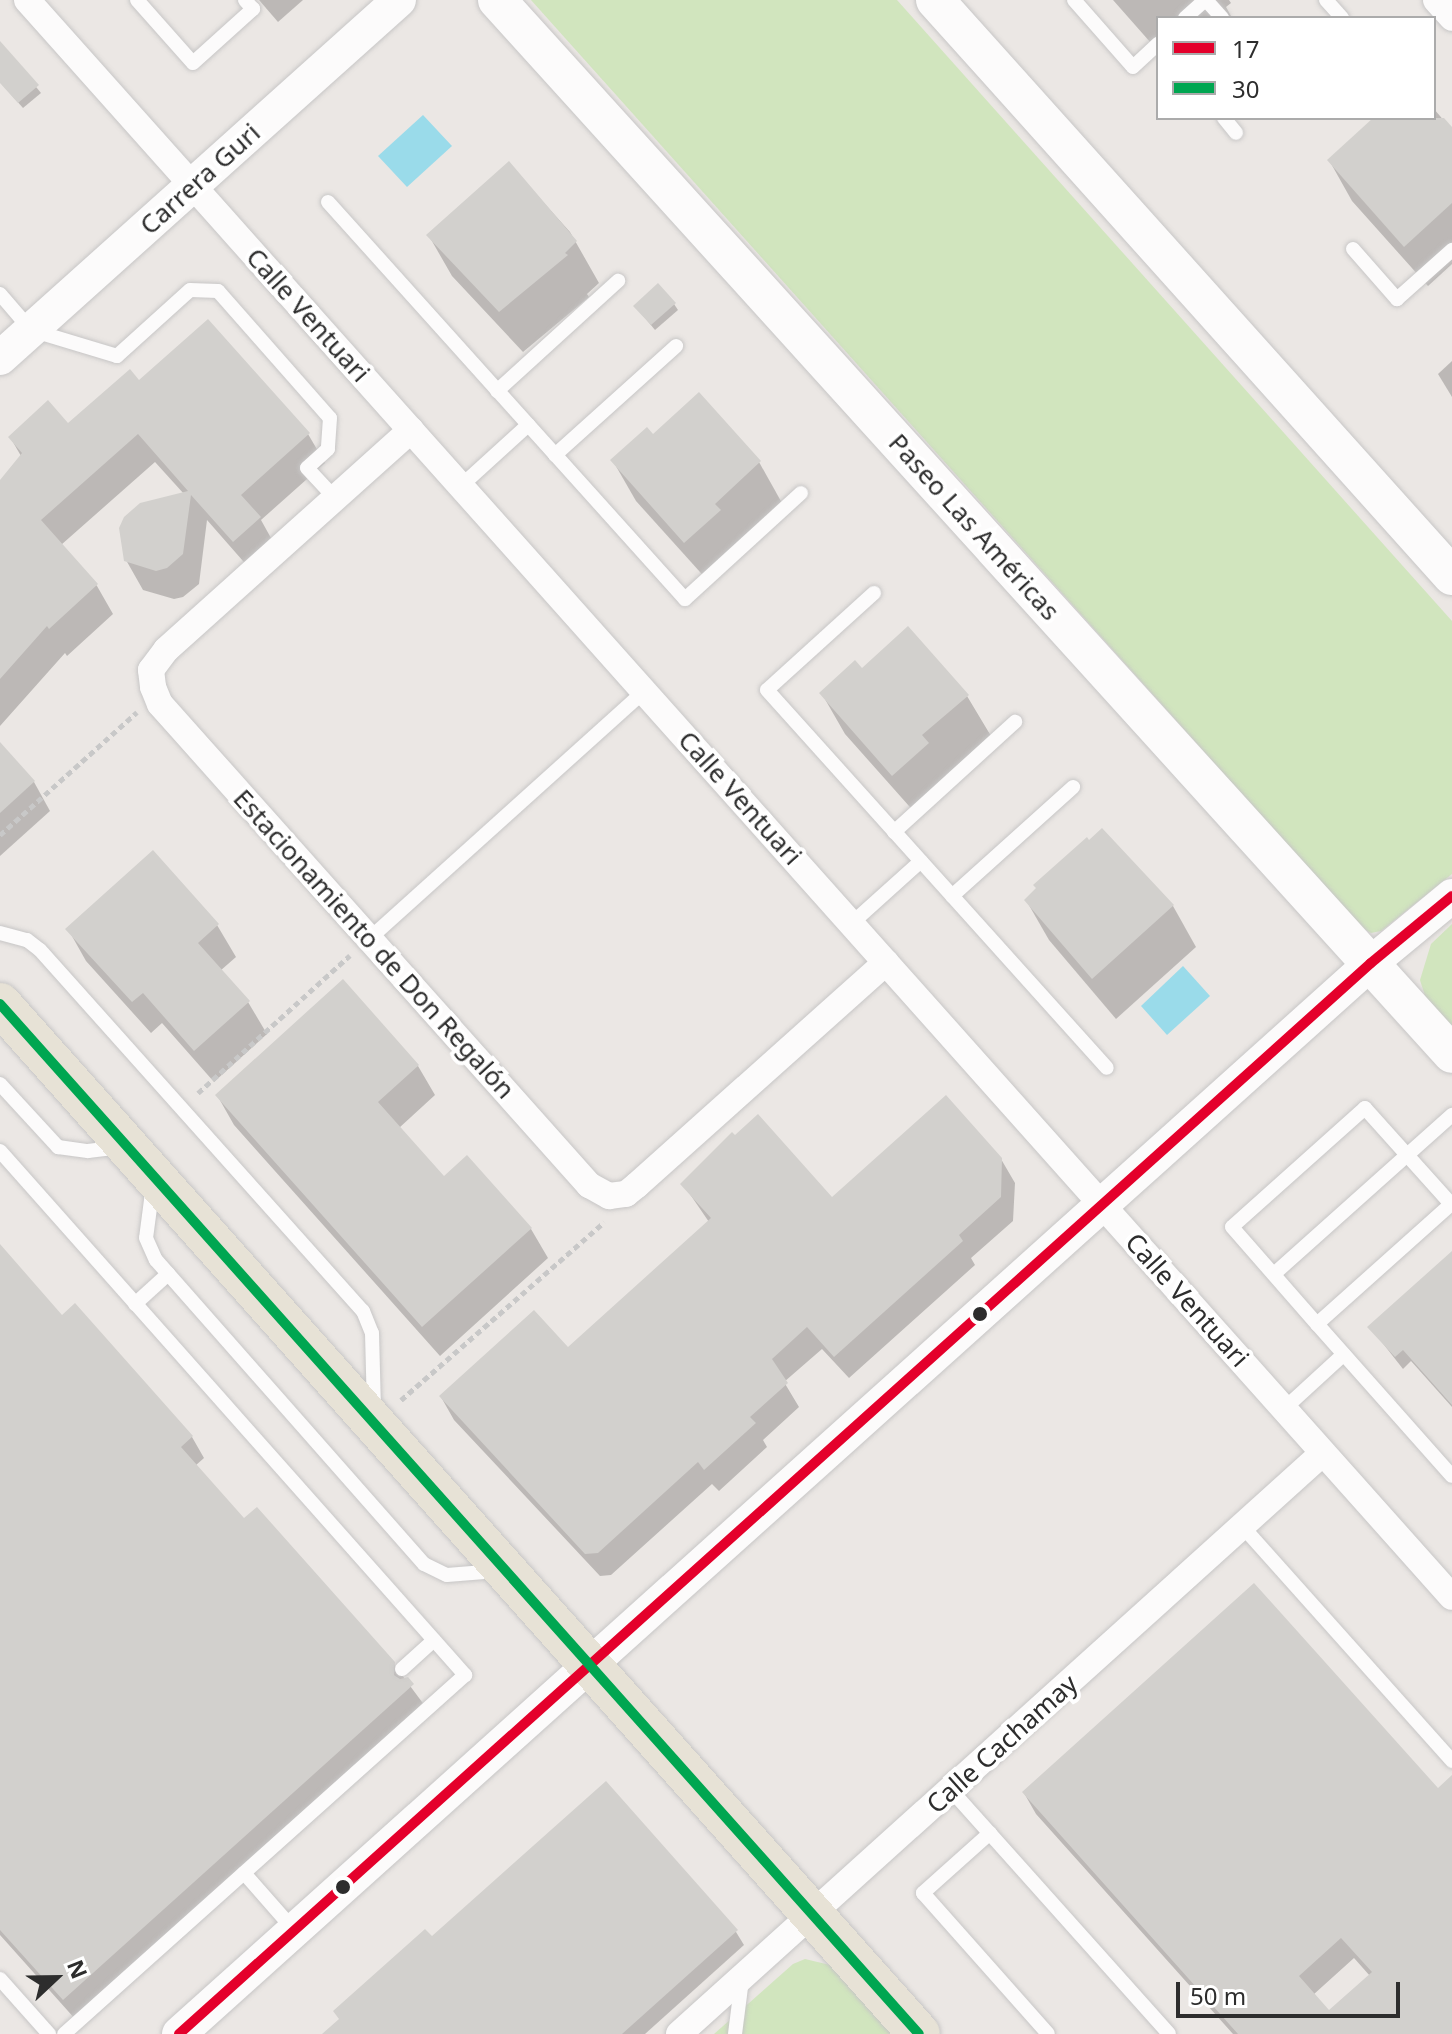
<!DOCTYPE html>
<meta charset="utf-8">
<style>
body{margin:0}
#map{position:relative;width:1452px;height:2034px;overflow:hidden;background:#ebe7e4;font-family:"Noto Sans",sans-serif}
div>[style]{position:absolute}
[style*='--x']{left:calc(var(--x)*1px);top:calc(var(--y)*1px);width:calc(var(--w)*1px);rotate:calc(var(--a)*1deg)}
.green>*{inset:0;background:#d1e5be}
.water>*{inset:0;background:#9adbea}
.shadow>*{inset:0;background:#0003}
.building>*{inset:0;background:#d2d0cd}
.path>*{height:5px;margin-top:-2.5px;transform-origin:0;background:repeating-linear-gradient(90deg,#c8c8c8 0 6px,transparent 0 10px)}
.roads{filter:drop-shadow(0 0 2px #c7c6c6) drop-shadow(0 0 2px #c7c6c6)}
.service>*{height:14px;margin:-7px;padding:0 7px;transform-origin:7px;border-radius:7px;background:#fcfbfb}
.minor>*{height:26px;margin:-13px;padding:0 13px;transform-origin:13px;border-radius:13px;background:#fcfbfb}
.tertiary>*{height:34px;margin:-17px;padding:0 17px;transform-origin:17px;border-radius:17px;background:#fcfbfb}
.secondary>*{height:38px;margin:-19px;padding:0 19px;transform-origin:19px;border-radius:19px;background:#fcfbfb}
.primary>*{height:42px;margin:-21px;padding:0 21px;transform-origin:21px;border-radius:21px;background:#e7e2d6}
.bus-1>*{height:10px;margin:-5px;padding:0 5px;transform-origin:5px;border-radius:5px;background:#e4002b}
.bus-2>*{height:10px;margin:-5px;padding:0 5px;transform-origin:5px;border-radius:5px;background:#00a651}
.dots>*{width:22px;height:22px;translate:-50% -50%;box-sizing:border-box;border:4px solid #fff;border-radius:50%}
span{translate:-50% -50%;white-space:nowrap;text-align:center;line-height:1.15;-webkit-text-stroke:8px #fff;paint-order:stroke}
.street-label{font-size:26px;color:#2d2d2d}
.legend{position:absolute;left:1156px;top:16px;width:280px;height:104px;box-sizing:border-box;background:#fff;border:2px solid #ababab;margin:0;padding:10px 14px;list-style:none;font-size:24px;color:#2d2d2d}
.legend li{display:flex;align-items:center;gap:16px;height:40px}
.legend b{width:40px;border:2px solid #ababab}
.north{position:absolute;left:16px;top:1938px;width:80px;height:80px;-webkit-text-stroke:6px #fff;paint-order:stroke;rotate:68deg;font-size:22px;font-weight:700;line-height:32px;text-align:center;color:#2d2d2d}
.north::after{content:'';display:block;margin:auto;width:28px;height:36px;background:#2d2d2d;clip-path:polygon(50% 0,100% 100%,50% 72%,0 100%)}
.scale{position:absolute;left:1176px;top:1982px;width:224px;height:36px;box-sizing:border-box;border:4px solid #2d2d2d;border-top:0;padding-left:10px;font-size:24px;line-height:28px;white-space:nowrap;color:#2d2d2d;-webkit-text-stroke:6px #fff;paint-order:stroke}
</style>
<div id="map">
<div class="green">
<div style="clip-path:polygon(531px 0,897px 0,1452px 621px,1452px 874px,1381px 931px,1371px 933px,1361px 927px)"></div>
<div style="clip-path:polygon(1452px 924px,1452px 1029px,1426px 999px,1420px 980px,1431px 944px)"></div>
<div style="clip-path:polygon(805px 1959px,830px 1965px,896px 2034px,714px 2034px,793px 1964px)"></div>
</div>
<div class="water">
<div style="clip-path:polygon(423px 115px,452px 146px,407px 187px,378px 156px)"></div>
<div style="clip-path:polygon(1183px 966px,1210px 996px,1167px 1035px,1141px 1006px)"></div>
</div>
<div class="shadow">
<div style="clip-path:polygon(259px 0,303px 0,278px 22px)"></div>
<div style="clip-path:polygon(1113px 0,1229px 0,1231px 3px,1226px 7px,1232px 18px,1158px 18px,1158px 51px)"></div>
<div style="clip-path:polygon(0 43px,41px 93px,23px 108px,0 82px)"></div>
<div style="clip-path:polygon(1434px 109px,1452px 130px,1452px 264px,1428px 286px,1352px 201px,1329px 160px,1376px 118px,1434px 118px)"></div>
<div style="clip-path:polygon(509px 164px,570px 232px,599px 283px,587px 294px,589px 297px,523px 352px,452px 276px,429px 236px)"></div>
<div style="clip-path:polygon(674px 304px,678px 310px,655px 330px,640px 312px)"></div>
<div style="clip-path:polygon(1452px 361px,1452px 397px,1438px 374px)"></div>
<div style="clip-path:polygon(139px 383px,308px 434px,325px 463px,261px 520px,276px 547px,250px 569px,207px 520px,199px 584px,183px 597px,174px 599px,143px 590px,126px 560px,184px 494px,155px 462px,61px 545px,97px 586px,113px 614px,67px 656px,65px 653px,0 726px,0 483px,21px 456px,10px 437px,68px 425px)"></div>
<div style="clip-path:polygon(613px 461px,759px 462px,782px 503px,709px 582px,636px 501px)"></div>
<div style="clip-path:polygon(862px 670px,967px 696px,991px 736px,946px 775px,951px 785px,917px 815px,845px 734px,822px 694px)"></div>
<div style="clip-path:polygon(0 745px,34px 782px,50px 811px,0 856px)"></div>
<div style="clip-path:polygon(1026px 900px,1173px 906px,1196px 947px,1116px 1019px,1049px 940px)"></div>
<div style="clip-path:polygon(217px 925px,236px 957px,220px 971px,248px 1002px,267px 1034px,214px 1082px,162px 1023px,151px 1033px,86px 961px,68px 929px)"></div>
<div style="clip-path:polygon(418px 1066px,435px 1095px,399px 1128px,444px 1179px,531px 1229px,548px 1258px,440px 1356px,234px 1125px,217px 1095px)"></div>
<div style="clip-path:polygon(1001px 1159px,1015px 1183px,1013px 1221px,971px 1258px,975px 1265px,849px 1378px,822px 1349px,784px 1382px,799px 1407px,763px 1440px,767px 1447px,719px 1491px,712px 1484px,611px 1575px,600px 1576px,454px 1420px,441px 1397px,567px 1350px,709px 1222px,683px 1184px,832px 1200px)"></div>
<div style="clip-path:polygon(0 1248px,62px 1317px,192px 1437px,204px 1458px,195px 1466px,244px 1521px,393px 1663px,425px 1706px,76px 2020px,0 1935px)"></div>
<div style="clip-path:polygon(1452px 1254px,1452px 1407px,1411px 1361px,1403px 1369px,1370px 1327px)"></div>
<div style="clip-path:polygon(evenodd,1452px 1778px,1452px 2034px,1233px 2034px,1036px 1814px,1024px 1793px,1438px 1791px,1452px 1778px,1354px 1958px,1370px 1976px,1329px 2013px,1313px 1995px,1354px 1958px)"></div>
<div style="clip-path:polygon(606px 1784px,736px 1932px,744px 1945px,645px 2034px,325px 2034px)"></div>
</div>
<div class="building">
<div style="clip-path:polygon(0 41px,39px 85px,18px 103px,0 83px)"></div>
<div style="clip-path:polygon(1373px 118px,1444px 118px,1452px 127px,1452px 203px,1404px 247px,1327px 160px)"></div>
<div style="clip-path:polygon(509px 161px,577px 241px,565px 253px,568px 255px,499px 312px,426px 235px)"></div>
<div style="clip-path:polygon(658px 283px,676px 303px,651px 325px,633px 306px)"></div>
<div style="clip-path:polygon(208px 319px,310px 433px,241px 495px,261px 517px,233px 542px,191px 495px,183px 554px,167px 568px,156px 571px,124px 561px,119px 528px,124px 517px,140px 503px,188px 491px,138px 434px,41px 520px,98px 584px,49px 629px,47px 626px,0 679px,0 480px,22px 453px,8px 437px,48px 400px,68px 423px,130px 369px,139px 380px)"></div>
<div style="clip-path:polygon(699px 392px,761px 461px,715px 504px,721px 510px,684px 543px,610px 460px,647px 427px,653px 434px)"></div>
<div style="clip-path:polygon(908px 626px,969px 695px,922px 735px,929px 743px,892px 776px,819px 693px,855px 660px,862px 668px)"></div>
<div style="clip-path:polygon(0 742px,35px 781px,0 813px)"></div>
<div style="clip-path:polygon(1102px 828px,1174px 905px,1092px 979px,1024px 900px,1036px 888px,1033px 885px,1087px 837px,1089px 840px)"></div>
<div style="clip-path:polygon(153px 850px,219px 924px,198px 943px,250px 1001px,194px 1051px,143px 993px,132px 1002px,65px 929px)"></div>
<div style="clip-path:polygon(343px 979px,419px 1065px,378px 1102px,444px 1176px,467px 1155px,532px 1228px,422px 1327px,215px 1095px)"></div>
<div style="clip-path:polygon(946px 1095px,1002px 1158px,1001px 1197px,959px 1235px,963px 1241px,834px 1357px,807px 1327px,772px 1359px,788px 1383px,750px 1417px,756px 1423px,704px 1470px,698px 1462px,598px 1553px,585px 1554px,439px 1396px,534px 1310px,568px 1347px,711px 1218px,680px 1184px,732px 1132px,735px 1135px,758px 1114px,832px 1197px)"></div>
<div style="clip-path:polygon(0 1244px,62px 1315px,75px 1303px,193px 1436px,181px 1447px,244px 1518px,257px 1507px,395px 1662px,394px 1675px,400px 1679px,408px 1677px,414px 1684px,63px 2000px,0 1930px)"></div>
<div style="clip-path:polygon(1452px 1251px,1452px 1405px,1403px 1350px,1395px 1357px,1367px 1327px)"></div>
<div style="clip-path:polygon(evenodd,1254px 1583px,1438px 1788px,1452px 1775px,1452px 2034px,1238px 2034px,1022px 1792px,1254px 1583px,1341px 1938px,1372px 1972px,1329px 2010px,1299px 1976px,1341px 1938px)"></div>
<div style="clip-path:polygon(606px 1781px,738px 1930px,622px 2034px,322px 2034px,339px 2019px,333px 2011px,425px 1929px,432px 1936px)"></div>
</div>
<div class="path">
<div style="--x:0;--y:835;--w:184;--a:-41.9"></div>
<div style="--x:198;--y:1093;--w:205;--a:-42.2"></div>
<div style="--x:401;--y:1400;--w:270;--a:-41.2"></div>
</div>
<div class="roads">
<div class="service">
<div style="--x:137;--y:0;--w:84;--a:48.4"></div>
<div style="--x:193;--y:63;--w:81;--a:-42"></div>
<div style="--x:253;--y:9;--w:12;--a:-132"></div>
<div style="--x:1074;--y:0;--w:89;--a:48.6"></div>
<div style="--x:1133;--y:67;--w:34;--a:-43"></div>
<div style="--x:1206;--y:0;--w:24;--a:48"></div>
<div style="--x:1326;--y:0;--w:24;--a:48"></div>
<div style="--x:1185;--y:18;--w:27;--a:-42"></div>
<div style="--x:1224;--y:118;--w:19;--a:51"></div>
<div style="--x:328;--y:202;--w:534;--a:48.04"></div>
<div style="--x:685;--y:599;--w:157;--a:-42.4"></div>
<div style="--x:1353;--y:249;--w:67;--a:48.7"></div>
<div style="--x:1397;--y:299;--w:74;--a:-41.7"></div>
<div style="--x:0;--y:294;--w:48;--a:49.3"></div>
<div style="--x:31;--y:330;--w:90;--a:16.8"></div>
<div style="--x:117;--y:356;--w:98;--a:-42.1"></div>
<div style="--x:190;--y:290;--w:28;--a:2"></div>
<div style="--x:218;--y:291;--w:169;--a:48.6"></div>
<div style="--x:330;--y:418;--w:31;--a:94"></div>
<div style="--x:328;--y:449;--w:28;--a:138"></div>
<div style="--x:307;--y:468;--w:41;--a:47"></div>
<div style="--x:497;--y:391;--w:164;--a:-42.3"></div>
<div style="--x:555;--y:455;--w:163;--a:-42"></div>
<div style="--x:461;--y:486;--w:91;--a:-42.3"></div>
<div style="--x:874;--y:593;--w:144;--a:137.8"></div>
<div style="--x:767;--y:690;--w:508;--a:48.03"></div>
<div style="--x:894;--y:832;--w:164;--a:-42.3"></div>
<div style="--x:952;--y:896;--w:163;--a:-42"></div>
<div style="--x:851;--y:924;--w:94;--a:-42"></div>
<div style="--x:0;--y:933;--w:28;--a:15"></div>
<div style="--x:27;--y:940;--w:16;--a:38"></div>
<div style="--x:40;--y:950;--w:484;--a:48.2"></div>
<div style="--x:363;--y:1311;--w:24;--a:68"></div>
<div style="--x:372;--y:1333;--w:74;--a:88.5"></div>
<div style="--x:369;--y:939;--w:370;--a:-42"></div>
<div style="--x:0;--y:1084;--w:86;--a:47.4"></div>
<div style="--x:58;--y:1147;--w:30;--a:8"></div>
<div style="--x:88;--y:1151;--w:31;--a:-7"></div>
<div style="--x:0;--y:1151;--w:701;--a:48.41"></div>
<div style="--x:465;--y:1675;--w:538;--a:138.16"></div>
<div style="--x:153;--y:1185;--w:53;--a:97.5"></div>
<div style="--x:146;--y:1238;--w:24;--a:66"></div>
<div style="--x:156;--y:1260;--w:405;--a:48.6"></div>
<div style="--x:424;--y:1564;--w:25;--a:26"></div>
<div style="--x:447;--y:1575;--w:50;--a:-4.6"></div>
<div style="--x:1274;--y:1274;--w:239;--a:-41.8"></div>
<div style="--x:135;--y:1304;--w:45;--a:-42.3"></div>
<div style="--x:1317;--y:1324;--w:180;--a:-41.8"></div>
<div style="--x:1451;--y:1204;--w:129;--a:-131.9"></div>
<div style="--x:1365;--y:1108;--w:178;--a:138.2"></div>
<div style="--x:1232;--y:1227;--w:129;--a:48.8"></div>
<div style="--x:1317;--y:1324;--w:203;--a:48.4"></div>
<div style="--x:1284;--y:1409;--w:81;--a:-42.5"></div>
<div style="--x:1243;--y:1527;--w:314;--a:48.2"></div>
<div style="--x:402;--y:1669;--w:43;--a:-42.2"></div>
<div style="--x:951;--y:1790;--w:327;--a:48.2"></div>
<div style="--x:990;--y:1833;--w:90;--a:138.2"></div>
<div style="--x:923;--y:1893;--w:188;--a:48.4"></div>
<div style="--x:244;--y:1873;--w:76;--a:48.7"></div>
<div style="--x:0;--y:1979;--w:74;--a:48.3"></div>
<div style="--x:735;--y:2034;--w:55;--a:-82.7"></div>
</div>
<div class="minor">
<div style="--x:27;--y:0;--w:2140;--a:48.26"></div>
<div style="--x:1436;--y:0;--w:24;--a:48"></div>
<div style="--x:411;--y:430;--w:329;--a:138.1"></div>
<div style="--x:166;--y:650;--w:25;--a:127"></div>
<div style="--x:151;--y:670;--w:17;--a:83"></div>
<div style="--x:153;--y:687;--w:18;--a:68"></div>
<div style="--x:160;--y:704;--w:645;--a:48.27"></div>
<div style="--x:589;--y:1185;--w:23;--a:29"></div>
<div style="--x:609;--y:1196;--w:17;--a:-7"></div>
<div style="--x:626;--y:1194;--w:14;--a:-39"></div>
<div style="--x:637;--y:1185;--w:334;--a:-41.8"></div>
<div style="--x:679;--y:2034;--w:867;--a:-42.06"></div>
</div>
<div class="tertiary">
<div style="--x:0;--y:358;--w:536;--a:-41.9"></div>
<div style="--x:179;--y:2034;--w:1602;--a:-41.94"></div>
<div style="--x:1371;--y:963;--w:105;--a:-39.6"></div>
</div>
<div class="secondary">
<div style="--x:497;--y:0;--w:1422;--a:47.82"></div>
<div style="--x:935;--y:0;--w:774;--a:48.09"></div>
</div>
<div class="primary">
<div style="--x:0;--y:1004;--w:1380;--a:48.26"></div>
</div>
</div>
<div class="bus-1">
<div style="--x:179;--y:2034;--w:1602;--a:-41.94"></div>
<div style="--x:1371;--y:963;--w:105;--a:-39.6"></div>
</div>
<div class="bus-2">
<div style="--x:0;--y:1004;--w:1380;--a:48.26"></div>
</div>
<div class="dots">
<div style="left:980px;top:1314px;background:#2d2d2d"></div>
<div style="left:343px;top:1887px;background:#2d2d2d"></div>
</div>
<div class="street-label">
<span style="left:200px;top:179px;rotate:-42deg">Carrera Guri</span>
<span style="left:308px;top:315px;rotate:48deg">Calle Ventuari</span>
<span style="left:974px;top:527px;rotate:48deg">Paseo Las Américas</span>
<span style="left:740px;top:798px;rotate:48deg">Calle Ventuari</span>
<span style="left:374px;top:944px;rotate:48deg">Estacionamiento de Don Regalón</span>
<span style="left:1187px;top:1300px;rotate:48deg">Calle Ventuari</span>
<span style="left:1002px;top:1744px;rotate:-42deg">Calle Cachamay</span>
</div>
<ul class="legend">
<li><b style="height:10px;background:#e4002b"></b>17</li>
<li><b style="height:10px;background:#00a651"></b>30</li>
</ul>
<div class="north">N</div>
<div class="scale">50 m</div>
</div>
